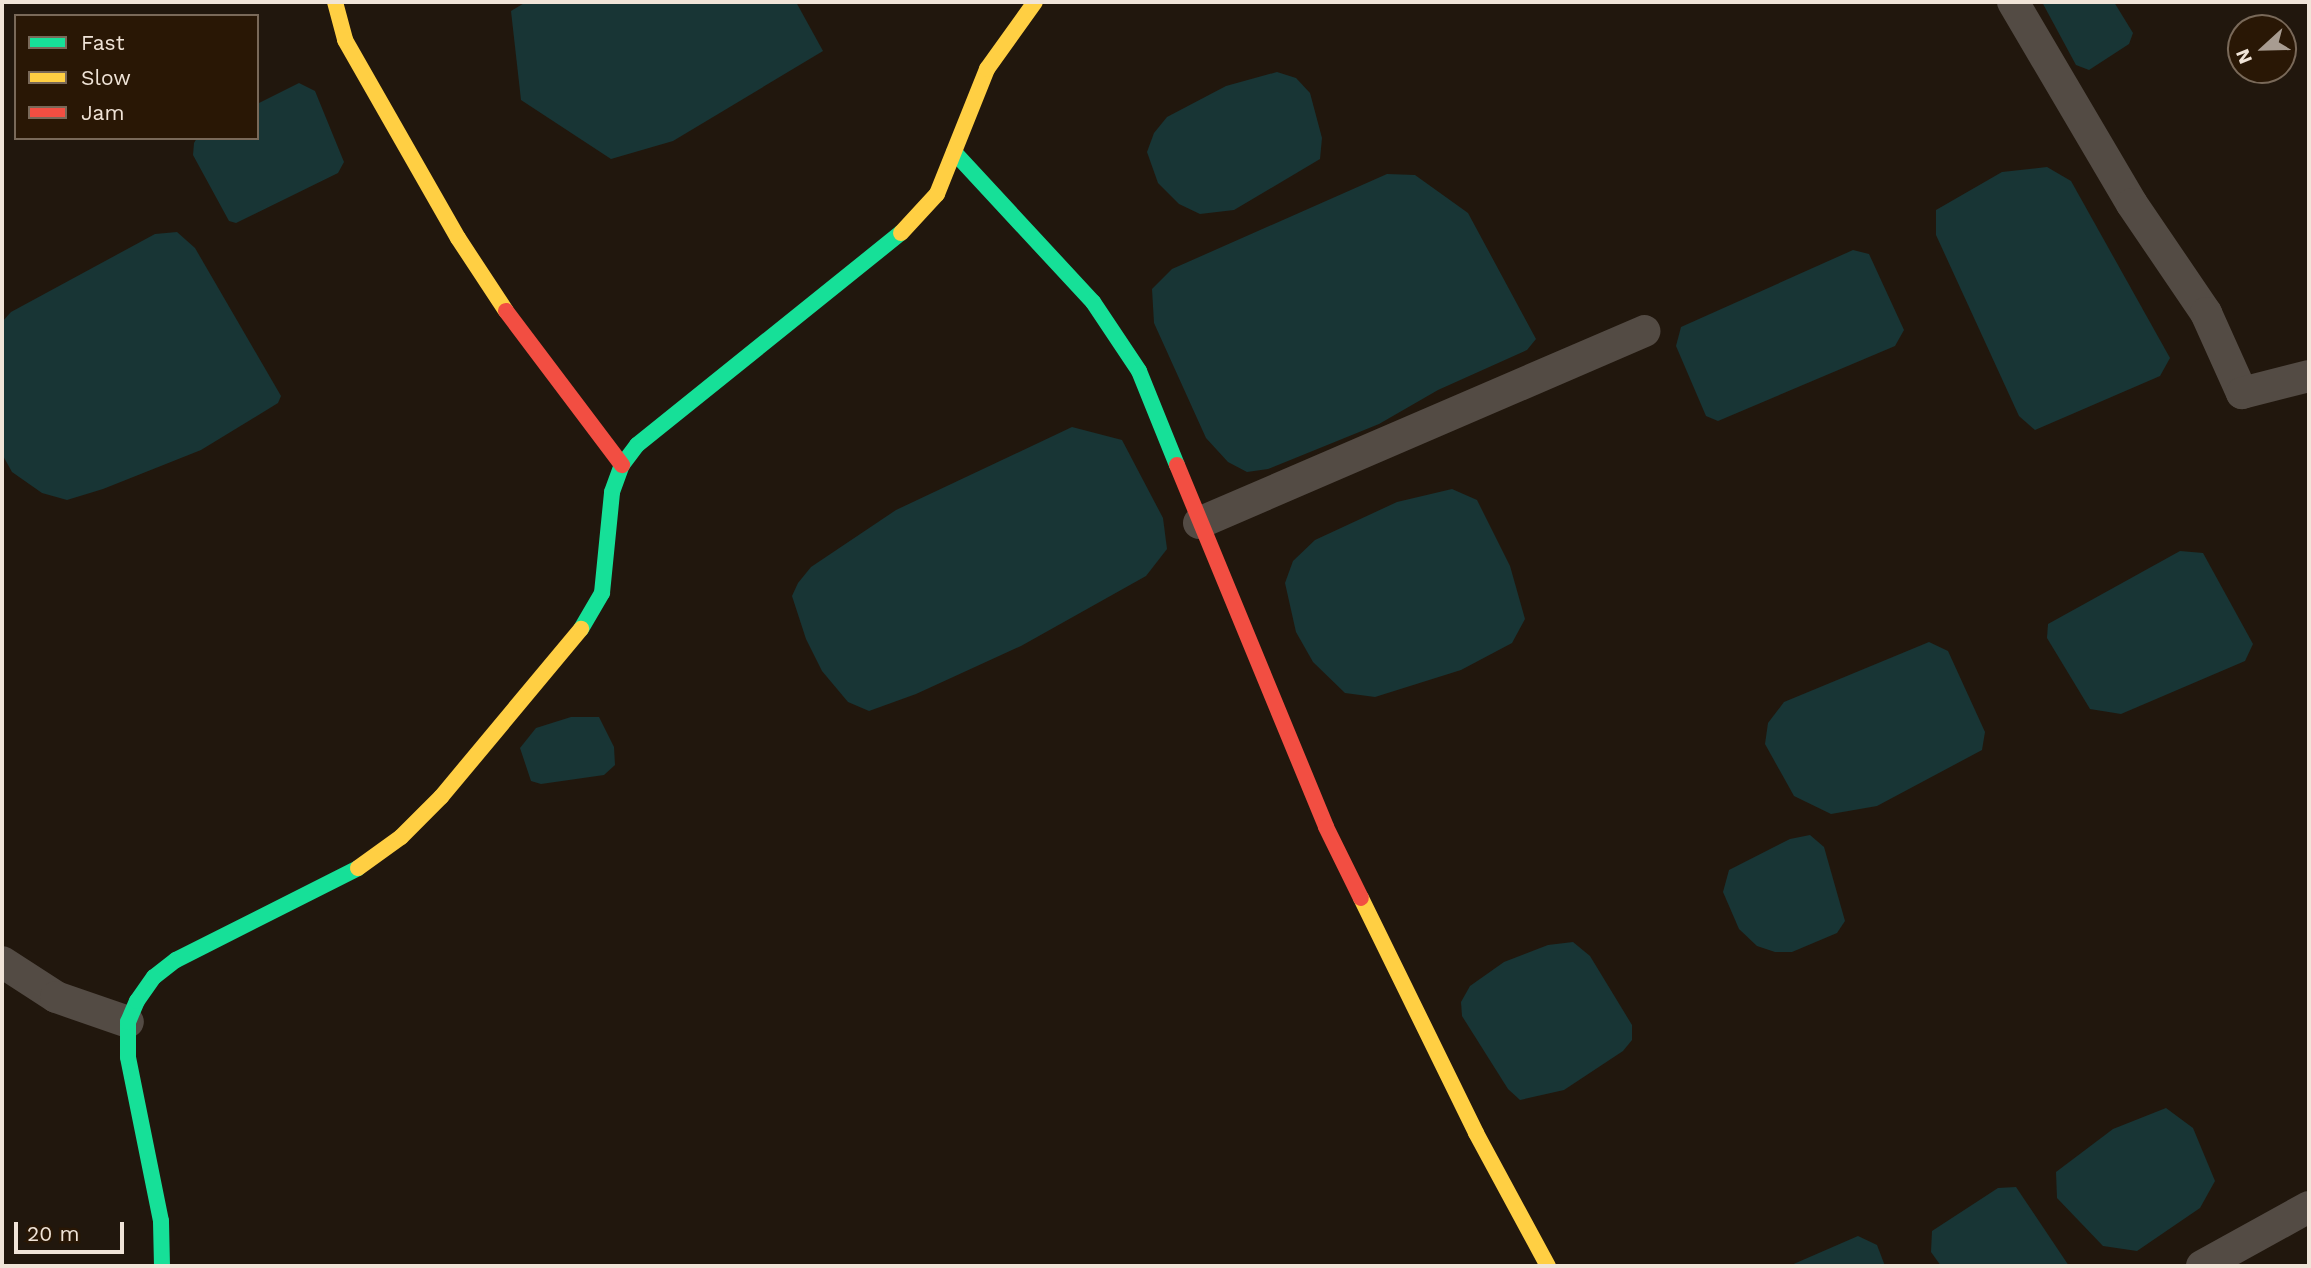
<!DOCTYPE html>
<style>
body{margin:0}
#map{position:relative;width:2311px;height:1268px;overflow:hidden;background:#21170d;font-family:"Work Sans",sans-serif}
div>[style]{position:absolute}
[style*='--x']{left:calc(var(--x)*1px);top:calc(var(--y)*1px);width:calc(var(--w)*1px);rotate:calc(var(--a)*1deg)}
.water>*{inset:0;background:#183535}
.street>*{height:32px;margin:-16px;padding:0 16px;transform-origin:16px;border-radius:16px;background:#534b44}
.fast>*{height:16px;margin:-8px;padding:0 8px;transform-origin:8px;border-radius:8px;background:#16e098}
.slow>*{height:16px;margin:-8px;padding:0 8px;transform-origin:8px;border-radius:8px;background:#ffcf43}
.jam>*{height:16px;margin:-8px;padding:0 8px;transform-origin:8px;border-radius:8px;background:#f24e42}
span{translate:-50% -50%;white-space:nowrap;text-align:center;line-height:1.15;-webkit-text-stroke:7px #291705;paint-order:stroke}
.frame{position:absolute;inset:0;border:4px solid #f0e4d8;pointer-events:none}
.legend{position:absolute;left:14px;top:14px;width:245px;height:126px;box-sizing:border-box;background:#291705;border:2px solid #796959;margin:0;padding:9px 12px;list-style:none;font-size:21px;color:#f0e4d8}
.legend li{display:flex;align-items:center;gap:14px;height:35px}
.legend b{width:35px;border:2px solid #796959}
.north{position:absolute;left:2227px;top:14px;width:70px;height:70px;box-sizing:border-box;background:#291705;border:2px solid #796959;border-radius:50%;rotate:248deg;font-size:19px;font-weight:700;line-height:28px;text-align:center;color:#f0e4d8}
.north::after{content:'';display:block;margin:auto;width:24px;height:32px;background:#a89c91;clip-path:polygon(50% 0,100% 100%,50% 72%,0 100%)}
.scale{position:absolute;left:14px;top:1222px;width:110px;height:32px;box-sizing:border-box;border:4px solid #f0e4d8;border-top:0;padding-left:9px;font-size:21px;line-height:24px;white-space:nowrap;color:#f0e4d8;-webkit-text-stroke:5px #291705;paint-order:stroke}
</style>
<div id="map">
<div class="water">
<div style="clip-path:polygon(526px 2px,796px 2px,823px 51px,673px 141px,611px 159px,521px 100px,511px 11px)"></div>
<div style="clip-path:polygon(2042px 2px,2114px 2px,2133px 33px,2129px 44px,2089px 70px,2076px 65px)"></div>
<div style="clip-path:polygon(1277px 72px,1296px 78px,1310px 93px,1322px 138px,1320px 159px,1234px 210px,1200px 214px,1179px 204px,1158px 183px,1147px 152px,1154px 133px,1167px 117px,1226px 86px)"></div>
<div style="clip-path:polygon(299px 83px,315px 91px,344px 162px,338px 173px,236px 223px,229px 221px,193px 155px,194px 143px,197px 138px,257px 138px,257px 104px)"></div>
<div style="clip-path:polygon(2047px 167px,2071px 181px,2170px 358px,2160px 376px,2035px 430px,2019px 416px,1936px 235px,1936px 210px,2002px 172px)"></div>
<div style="clip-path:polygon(1387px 174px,1415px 175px,1468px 213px,1536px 339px,1527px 350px,1438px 390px,1379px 424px,1268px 469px,1247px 472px,1228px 462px,1206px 438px,1154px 323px,1152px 289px,1172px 269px)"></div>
<div style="clip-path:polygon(177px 232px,195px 248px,281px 396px,278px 403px,201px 450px,103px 489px,67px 500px,42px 493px,12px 472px,2px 454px,2px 322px,11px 312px,155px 234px)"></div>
<div style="clip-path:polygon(1853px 250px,1869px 254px,1904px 330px,1895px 346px,1718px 421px,1706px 416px,1676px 346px,1681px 327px)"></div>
<div style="clip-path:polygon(1072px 427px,1122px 440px,1163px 518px,1167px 549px,1146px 576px,1021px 646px,916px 694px,869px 711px,848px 702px,822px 671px,806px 639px,792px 596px,798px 583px,811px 567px,896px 510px)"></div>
<div style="clip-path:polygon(1452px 489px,1477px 500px,1510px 566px,1525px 619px,1512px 643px,1461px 670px,1375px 697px,1345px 693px,1313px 662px,1296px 632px,1285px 583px,1293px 561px,1315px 540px,1397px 502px)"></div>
<div style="clip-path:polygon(2180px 551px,2203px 553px,2253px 644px,2245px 661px,2121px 714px,2090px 709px,2047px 638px,2048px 624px)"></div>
<div style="clip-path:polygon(1929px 642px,1948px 651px,1985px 732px,1982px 750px,1877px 806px,1831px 814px,1794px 796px,1765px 744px,1768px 723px,1784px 702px)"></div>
<div style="clip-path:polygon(571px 717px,599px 717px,614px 747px,615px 765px,604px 775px,541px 784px,531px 781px,520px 748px,536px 728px)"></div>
<div style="clip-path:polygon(1810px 835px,1824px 847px,1845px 921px,1837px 933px,1792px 952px,1775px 952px,1757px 946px,1739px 929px,1723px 892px,1729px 870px,1790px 839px)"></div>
<div style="clip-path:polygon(1573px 942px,1590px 956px,1632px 1025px,1632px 1040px,1623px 1051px,1564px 1090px,1520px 1100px,1508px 1089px,1462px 1016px,1461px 1002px,1470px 986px,1504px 962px,1548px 945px)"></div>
<div style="clip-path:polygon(2166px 1108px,2193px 1128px,2215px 1181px,2200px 1208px,2137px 1251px,2103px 1246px,2057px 1198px,2056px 1172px,2113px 1129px)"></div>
<div style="clip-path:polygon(2016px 1187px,2069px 1266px,1941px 1266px,1931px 1252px,1932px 1231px,1998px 1188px)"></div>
<div style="clip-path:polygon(1858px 1236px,1877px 1245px,1885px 1266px,1789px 1266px)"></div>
</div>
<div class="street">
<div style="--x:2013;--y:2;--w:234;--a:59.5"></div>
<div style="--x:2132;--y:204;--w:132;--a:55.8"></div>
<div style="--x:2206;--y:313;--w:88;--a:65.8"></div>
<div style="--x:2242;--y:393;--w:69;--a:-14.2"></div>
<div style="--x:1199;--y:523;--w:485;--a:-23.3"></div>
<div style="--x:2;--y:962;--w:64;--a:32.9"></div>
<div style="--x:56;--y:997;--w:76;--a:19.1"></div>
<div style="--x:2202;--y:1266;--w:122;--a:-28.9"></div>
</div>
<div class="fast">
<div style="--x:954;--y:152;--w:205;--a:47.2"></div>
<div style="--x:1093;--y:302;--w:83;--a:56.3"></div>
<div style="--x:1139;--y:371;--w:101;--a:68"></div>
<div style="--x:581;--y:629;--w:42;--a:-59.7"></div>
<div style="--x:602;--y:593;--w:101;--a:-84.3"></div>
<div style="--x:612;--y:492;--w:29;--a:-70"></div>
<div style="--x:622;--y:465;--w:25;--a:-53"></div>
<div style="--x:637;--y:445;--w:339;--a:-38.8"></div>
<div style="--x:162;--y:1266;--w:45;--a:-91.3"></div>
<div style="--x:161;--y:1221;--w:167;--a:-101.4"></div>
<div style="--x:128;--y:1057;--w:35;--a:-90"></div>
<div style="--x:128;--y:1022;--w:23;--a:-67"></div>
<div style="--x:137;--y:1001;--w:29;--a:-55"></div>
<div style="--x:154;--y:977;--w:28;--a:-38"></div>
<div style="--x:176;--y:960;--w:204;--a:-26.8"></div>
</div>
<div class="slow">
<div style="--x:335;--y:2;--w:39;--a:75"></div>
<div style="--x:345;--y:40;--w:228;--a:60.3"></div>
<div style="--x:458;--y:238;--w:87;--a:56.7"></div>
<div style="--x:901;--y:233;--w:53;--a:-47.3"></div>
<div style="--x:937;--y:194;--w:135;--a:-68.2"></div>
<div style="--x:987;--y:69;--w:82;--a:-54.4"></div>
<div style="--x:358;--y:868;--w:53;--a:-35.8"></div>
<div style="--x:401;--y:837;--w:57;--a:-45"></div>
<div style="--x:441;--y:797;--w:219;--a:-50.2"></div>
<div style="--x:1361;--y:898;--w:262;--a:63.9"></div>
<div style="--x:1476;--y:1133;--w:151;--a:61.6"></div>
</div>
<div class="jam">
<div style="--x:506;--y:311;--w:193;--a:53"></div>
<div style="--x:1177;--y:465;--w:391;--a:67.6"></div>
<div style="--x:1326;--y:827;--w:79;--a:63.8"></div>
</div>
<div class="frame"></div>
<ul class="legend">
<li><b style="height:9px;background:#16e098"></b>Fast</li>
<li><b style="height:9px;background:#ffcf43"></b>Slow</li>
<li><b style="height:9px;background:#f24e42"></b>Jam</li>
</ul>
<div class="north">N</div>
<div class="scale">20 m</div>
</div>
